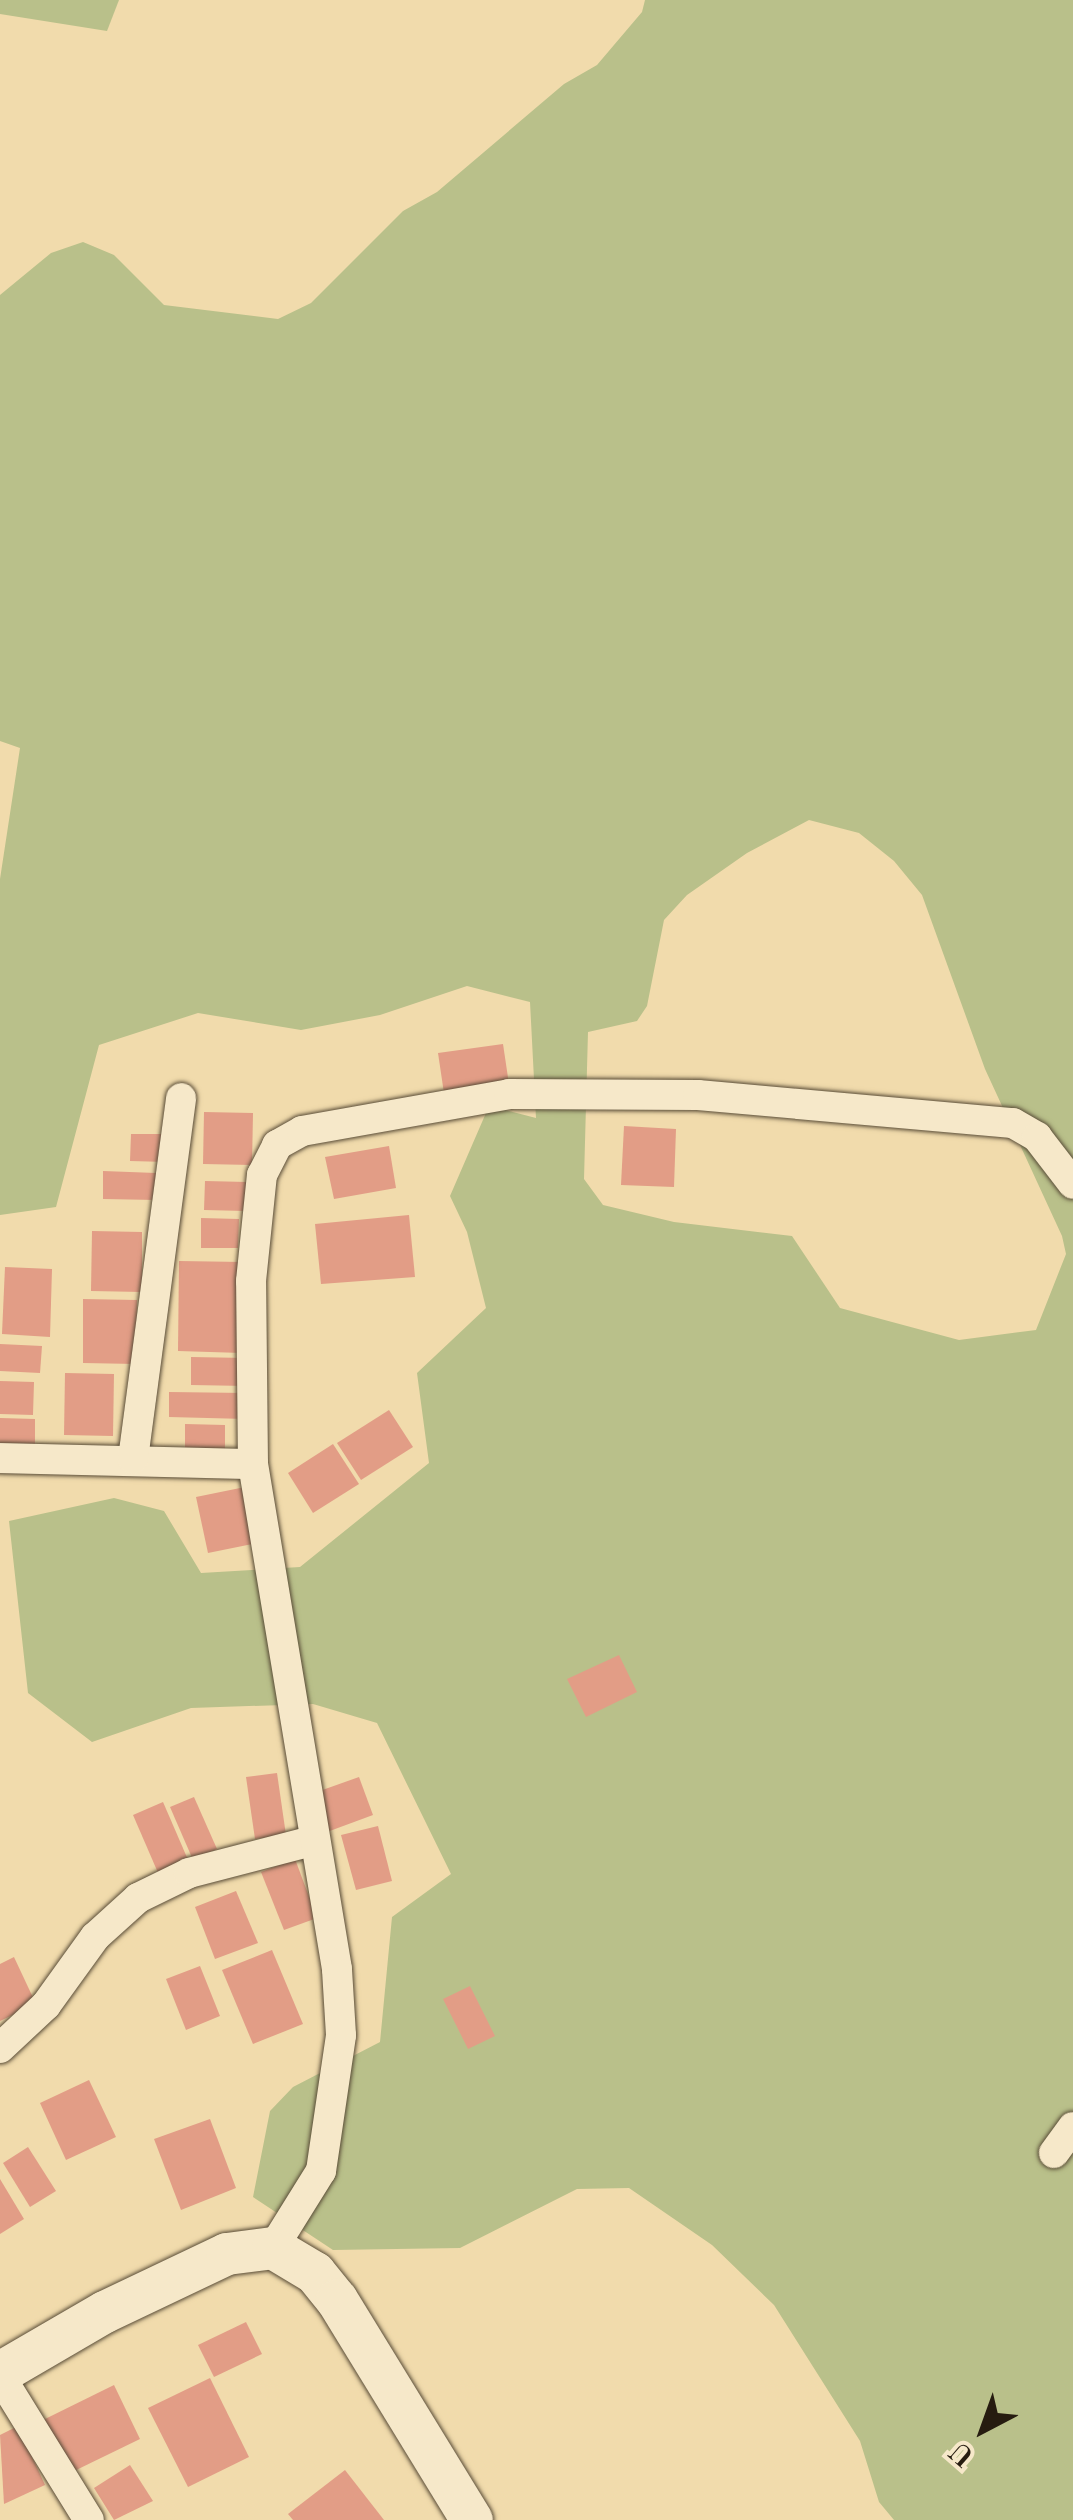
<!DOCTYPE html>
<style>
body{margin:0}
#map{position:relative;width:1073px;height:2520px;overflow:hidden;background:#f1dbac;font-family:"Old Standard TT",serif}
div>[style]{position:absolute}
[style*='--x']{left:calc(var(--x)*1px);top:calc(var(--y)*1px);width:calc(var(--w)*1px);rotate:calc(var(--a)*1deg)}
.green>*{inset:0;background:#b9c08a}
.building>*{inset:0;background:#e29d86}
.roads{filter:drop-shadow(0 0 2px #594c37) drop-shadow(0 0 2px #594c37)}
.street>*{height:30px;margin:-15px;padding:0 15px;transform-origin:15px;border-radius:15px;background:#f6e8c9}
.secondary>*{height:42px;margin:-21px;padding:0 21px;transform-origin:21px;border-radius:21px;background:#f6e8c9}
span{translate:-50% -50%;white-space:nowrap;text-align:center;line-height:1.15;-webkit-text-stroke:9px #f6e8c9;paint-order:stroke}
.north{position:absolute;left:933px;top:2380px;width:100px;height:100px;-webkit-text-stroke:8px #f6e8c9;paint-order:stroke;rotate:221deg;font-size:28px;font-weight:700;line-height:40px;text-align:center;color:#261c10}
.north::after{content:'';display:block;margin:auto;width:35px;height:45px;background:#261c10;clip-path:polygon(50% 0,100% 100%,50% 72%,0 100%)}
</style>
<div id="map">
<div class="green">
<div style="clip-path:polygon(0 0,119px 0,107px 31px,0 14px)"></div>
<div style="clip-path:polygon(evenodd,645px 0,1073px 0,1073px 2520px,894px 2520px,879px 2502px,860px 2441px,774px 2305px,712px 2245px,629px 2188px,577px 2189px,460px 2248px,333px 2250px,253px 2197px,270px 2111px,293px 2087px,380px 2042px,392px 1917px,451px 1874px,377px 1723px,313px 1704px,191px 1708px,92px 1742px,28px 1693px,9px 1521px,114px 1498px,164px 1511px,201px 1573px,300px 1567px,429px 1463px,417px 1373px,486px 1308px,467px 1232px,450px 1196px,489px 1106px,536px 1118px,530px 1002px,467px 986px,380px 1015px,301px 1030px,198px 1013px,99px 1045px,56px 1207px,0 1215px,0 879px,20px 748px,0 741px,0 295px,51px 253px,83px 242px,114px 255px,164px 305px,278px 319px,311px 303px,403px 211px,437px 192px,564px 84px,597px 65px,642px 12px,645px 0,809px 820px,859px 833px,894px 861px,922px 895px,985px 1069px,1062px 1236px,1066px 1254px,1036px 1330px,959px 1340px,840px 1308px,792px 1236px,674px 1222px,603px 1205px,584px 1179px,588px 1032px,637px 1021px,647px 1006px,664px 920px,687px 895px,747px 853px,809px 820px)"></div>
</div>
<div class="building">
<div style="clip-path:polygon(503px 1044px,510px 1091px,445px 1100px,438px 1053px)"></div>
<div style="clip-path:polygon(204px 1112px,253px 1113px,252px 1165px,203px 1164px)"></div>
<div style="clip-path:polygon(624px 1126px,676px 1129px,674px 1187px,621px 1185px)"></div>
<div style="clip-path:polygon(131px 1134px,167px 1134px,167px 1162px,130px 1161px)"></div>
<div style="clip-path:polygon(389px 1146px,396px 1188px,334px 1199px,325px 1157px)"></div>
<div style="clip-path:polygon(103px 1171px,156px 1173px,156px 1200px,103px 1199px)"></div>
<div style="clip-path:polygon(205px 1181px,247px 1182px,246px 1211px,204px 1210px)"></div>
<div style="clip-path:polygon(409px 1215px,415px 1277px,321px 1284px,315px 1224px)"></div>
<div style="clip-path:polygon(201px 1218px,239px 1219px,238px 1248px,201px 1248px)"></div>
<div style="clip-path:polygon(92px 1231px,142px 1232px,142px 1292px,91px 1291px)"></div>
<div style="clip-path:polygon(179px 1261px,243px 1262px,242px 1353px,178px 1351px)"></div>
<div style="clip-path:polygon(5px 1267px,52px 1269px,50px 1337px,2px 1334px)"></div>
<div style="clip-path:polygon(83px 1299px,137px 1300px,136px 1364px,83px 1363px)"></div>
<div style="clip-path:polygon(0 1344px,42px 1346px,40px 1373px,0 1371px)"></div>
<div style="clip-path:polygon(191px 1357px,247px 1358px,247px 1386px,191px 1385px)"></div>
<div style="clip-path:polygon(65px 1373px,114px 1374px,113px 1436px,64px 1435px)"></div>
<div style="clip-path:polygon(0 1381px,34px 1382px,33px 1415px,0 1414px)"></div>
<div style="clip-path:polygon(169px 1392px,246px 1393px,246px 1419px,169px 1417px)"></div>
<div style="clip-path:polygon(389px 1410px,413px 1447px,361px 1480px,337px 1443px)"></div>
<div style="clip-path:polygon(0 1418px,35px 1419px,35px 1444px,0 1443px)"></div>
<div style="clip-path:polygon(185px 1424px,225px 1425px,225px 1455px,185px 1454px)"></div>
<div style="clip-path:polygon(333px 1444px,359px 1484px,313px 1513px,288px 1473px)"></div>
<div style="clip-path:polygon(245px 1487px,257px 1543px,208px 1553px,196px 1497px)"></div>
<div style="clip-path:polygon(619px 1655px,637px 1692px,586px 1717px,567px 1679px)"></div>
<div style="clip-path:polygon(277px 1773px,286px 1835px,255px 1839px,246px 1777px)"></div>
<div style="clip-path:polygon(359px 1777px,373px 1815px,327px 1832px,314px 1793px)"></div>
<div style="clip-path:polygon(194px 1797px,217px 1849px,193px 1860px,170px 1807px)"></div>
<div style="clip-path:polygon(163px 1802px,192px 1869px,162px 1882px,133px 1815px)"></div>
<div style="clip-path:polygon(378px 1826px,392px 1881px,356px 1890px,341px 1835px)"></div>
<div style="clip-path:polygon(295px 1859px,317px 1918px,284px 1930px,261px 1872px)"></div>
<div style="clip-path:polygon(236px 1891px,258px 1943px,215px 1959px,195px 1907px)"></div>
<div style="clip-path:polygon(272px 1950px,303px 2024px,253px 2044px,222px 1970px)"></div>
<div style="clip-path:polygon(14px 1957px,36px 2004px,0 2021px,0 1964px)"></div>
<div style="clip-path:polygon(200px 1966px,220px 2016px,186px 2030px,166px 1979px)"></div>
<div style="clip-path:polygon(470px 1986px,495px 2036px,468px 2049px,443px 1999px)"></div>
<div style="clip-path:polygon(89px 2080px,116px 2137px,66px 2160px,40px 2103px)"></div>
<div style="clip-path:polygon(210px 2119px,236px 2188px,181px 2210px,154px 2139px)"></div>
<div style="clip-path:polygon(28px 2147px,56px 2191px,30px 2207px,3px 2163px)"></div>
<div style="clip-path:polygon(0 2179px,24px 2219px,0 2234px)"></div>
<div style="clip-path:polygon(246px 2322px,262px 2354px,214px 2377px,198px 2345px)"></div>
<div style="clip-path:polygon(210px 2378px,249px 2457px,188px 2487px,148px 2408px)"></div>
<div style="clip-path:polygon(114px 2385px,140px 2439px,70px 2473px,43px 2420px)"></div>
<div style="clip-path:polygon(18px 2426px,45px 2485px,4px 2504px,0 2435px)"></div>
<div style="clip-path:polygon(130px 2465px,153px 2501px,114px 2520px,94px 2488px)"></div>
<div style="clip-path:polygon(345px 2470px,384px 2520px,293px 2520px,288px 2514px)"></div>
</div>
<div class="roads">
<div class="street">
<div style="--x:0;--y:1458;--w:253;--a:1.4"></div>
<div style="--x:133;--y:1459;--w:364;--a:-82.4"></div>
<div style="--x:0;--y:2048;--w:63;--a:-43.1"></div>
<div style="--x:46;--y:2005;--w:84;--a:-54.2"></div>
<div style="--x:95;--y:1937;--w:58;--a:-42.2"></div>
<div style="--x:138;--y:1898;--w:57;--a:-26.1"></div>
<div style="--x:189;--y:1873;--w:127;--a:-14.6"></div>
<div style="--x:1054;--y:2153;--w:32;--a:-54"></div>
<div style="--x:273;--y:2248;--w:91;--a:-58.1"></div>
<div style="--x:321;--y:2171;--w:137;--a:-81.6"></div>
<div style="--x:341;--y:2035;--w:66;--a:-93.5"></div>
<div style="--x:337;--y:1969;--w:512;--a:-99.44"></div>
<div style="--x:253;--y:1464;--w:183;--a:-90.6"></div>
<div style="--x:251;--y:1281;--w:107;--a:-84.1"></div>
<div style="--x:262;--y:1175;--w:34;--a:-63"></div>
<div style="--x:277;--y:1145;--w:29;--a:-29"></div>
<div style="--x:302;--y:1131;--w:210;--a:-10.1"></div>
<div style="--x:509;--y:1094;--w:189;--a:0.3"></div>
<div style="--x:698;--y:1095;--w:316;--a:5.1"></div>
<div style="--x:1013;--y:1123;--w:28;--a:30"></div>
<div style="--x:1037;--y:1137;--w:59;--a:52.5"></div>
<div style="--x:0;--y:2376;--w:169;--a:58.3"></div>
</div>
<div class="secondary">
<div style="--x:0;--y:2373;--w:121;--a:-30.2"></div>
<div style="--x:105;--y:2312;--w:135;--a:-25.4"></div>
<div style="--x:227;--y:2254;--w:46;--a:-7.4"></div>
<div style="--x:273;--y:2248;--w:49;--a:30.8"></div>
<div style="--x:315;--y:2273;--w:35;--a:51"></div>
<div style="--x:337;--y:2300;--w:258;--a:58.5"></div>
</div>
</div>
<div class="north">U</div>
</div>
